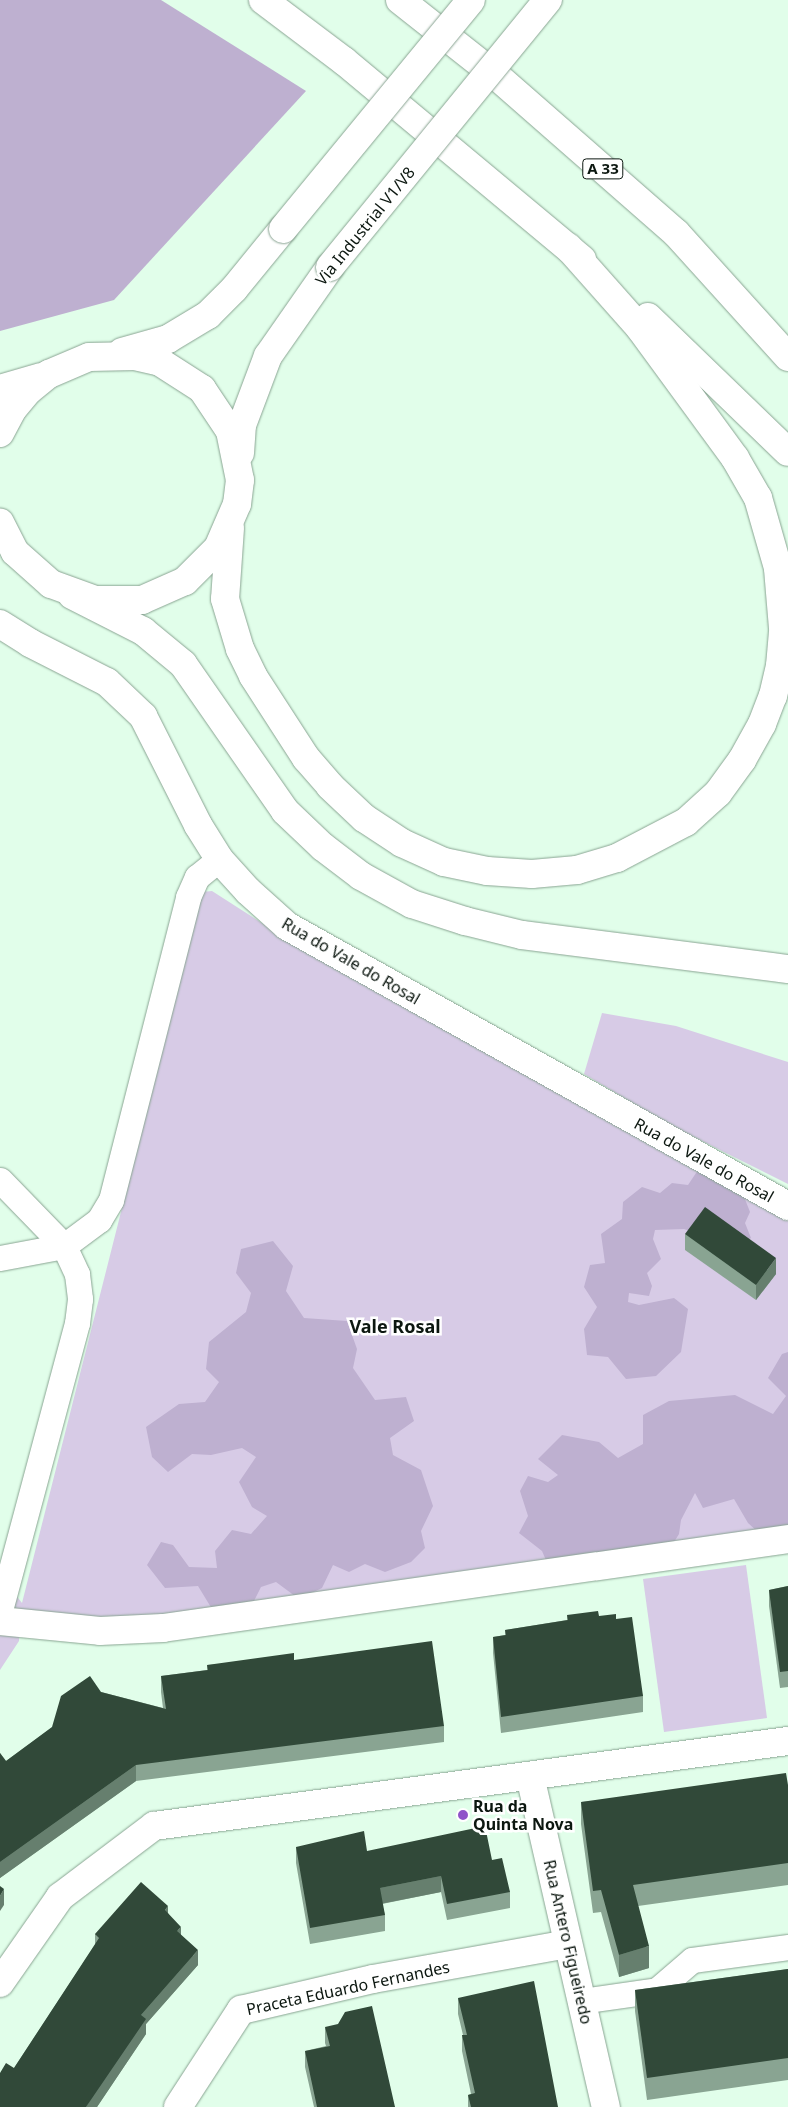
<!DOCTYPE html>
<style>
body{margin:0}
#map{position:relative;width:788px;height:2107px;overflow:hidden;background:#e1feea;font-family:"Noto Sans",sans-serif}
div>[style]{position:absolute}
[style*='--x']{left:calc(var(--x)*1px);top:calc(var(--y)*1px);width:calc(var(--w)*1px);rotate:calc(var(--a)*1deg)}
.green>*{inset:0;background:#d7cbe6}
.forest>*{inset:0;background:#beb0d0}
.roads{filter:drop-shadow(0 0 1px #89a492) drop-shadow(0 0 1px #89a492)}
.lane>*{height:25px;margin:-12.5px;padding:0 12.5px;transform-origin:12.5px;border-radius:12.5px;background:#fff}
.street>*{height:28px;margin:-14px;padding:0 14px;transform-origin:14px;border-radius:14px;background:#fff}
.secondary>*{height:28px;margin:-14px;padding:0 14px;transform-origin:14px;border-radius:14px;background:#fff}
.highway>*{height:28px;margin:-14px;padding:0 14px;transform-origin:14px;border-radius:14px;background:#fff}
.bridges{filter:drop-shadow(0 0 1px #89a492) drop-shadow(0 0 1px #89a492)}
.secondary-bridge>*{height:28px;margin:-14px;padding:0 14px;transform-origin:14px;border-radius:14px;background:#fff}
.wall>*{inset:0;background:#89a492}
.shaded-wall>*{inset:0;background:#667f6e}
.building>*{inset:0;background:#314939}
.dots>*{width:14px;height:14px;translate:-50% -50%;box-sizing:border-box;border:2px solid #fff;border-radius:50%}
span{translate:-50% -50%;white-space:nowrap;text-align:center;line-height:1.15;-webkit-text-stroke:5px #fff;paint-order:stroke}
.shield-label span{padding:1px 4px;background:#fff;border:1px solid;border-radius:4px;-webkit-text-stroke-width:0}
.shield-label{font-size:15px;color:#0c1710;font-weight:700}
.street-label{font-size:16px;color:#0c1710}
.poi-label{font-size:16px;color:#0c1710;font-weight:700}
.left{translate:0 -50%;text-align:left}
.neighbourhood-label{font-size:18px;color:#0c1710;font-weight:700}
</style>
<div id="map">
<div class="green">
<div style="clip-path:polygon(212px 891px,276px 932px,788px 1219px,788px 1529px,252px 1605px,113px 1619px,20px 1614px,19px 1641px,0 1670px,0 1591px,15px 1594px,22px 1603px,202px 892px)"></div>
<div style="clip-path:polygon(602px 1013px,676px 1026px,788px 1062px,788px 1184px,666px 1123px,584px 1074px)"></div>
<div style="clip-path:polygon(746px 1565px,767px 1718px,664px 1732px,643px 1579px)"></div>
</div>
<div class="forest">
<div style="clip-path:polygon(0 0,161px 0,306px 91px,114px 300px,0 331px)"></div>
<div style="clip-path:polygon(698px 1170px,743px 1194px,750px 1212px,745px 1223px,751px 1238px,738px 1247px,684px 1229px,655px 1230px,653px 1239px,661px 1259px,647px 1273px,652px 1286px,649px 1296px,629px 1293px,628px 1302px,639px 1305px,674px 1298px,688px 1309px,681px 1352px,656px 1376px,626px 1379px,608px 1357px,587px 1355px,584px 1329px,597px 1307px,584px 1287px,590px 1265px,605px 1263px,601px 1234px,622px 1219px,623px 1202px,642px 1187px,660px 1193px,672px 1183px,688px 1185px)"></div>
<div style="clip-path:polygon(273px 1241px,293px 1266px,286px 1291px,304px 1318px,347px 1321px,357px 1349px,353px 1368px,375px 1400px,406px 1397px,414px 1421px,390px 1438px,393px 1455px,421px 1470px,433px 1506px,421px 1531px,425px 1548px,411px 1562px,385px 1572px,365px 1564px,349px 1572px,333px 1565px,322px 1588px,299px 1599px,276px 1582px,261px 1587px,252px 1605px,212px 1609px,198px 1586px,165px 1588px,147px 1565px,161px 1542px,173px 1545px,189px 1567px,217px 1568px,215px 1551px,232px 1530px,251px 1534px,267px 1516px,252px 1507px,239px 1482px,256px 1457px,242px 1448px,211px 1455px,192px 1454px,168px 1472px,152px 1457px,146px 1427px,179px 1404px,205px 1402px,219px 1382px,206px 1369px,209px 1342px,246px 1312px,251px 1293px,236px 1273px,241px 1249px)"></div>
<div style="clip-path:polygon(788px 1352px,788px 1529px,759px 1533px,748px 1523px,734px 1499px,703px 1508px,695px 1493px,681px 1520px,679px 1534px,671px 1547px,548px 1565px,542px 1551px,519px 1533px,528px 1516px,520px 1491px,528px 1476px,548px 1482px,558px 1475px,538px 1459px,562px 1435px,599px 1442px,618px 1458px,643px 1444px,643px 1415px,669px 1401px,735px 1395px,773px 1414px,786px 1396px,768px 1378px,782px 1354px)"></div>
</div>
<div class="roads">
<div class="lane">
<div style="--x:0;--y:1180;--w:92;--a:45.9"></div>
<div style="--x:64;--y:1246;--w:31;--a:65"></div>
<div style="--x:77;--y:1274;--w:25;--a:83"></div>
<div style="--x:80;--y:1299;--w:24;--a:97"></div>
<div style="--x:77;--y:1323;--w:297;--a:105"></div>
<div style="--x:0;--y:1258;--w:65;--a:-10.6"></div>
<div style="--x:64;--y:1246;--w:44;--a:-36.6"></div>
<div style="--x:99;--y:1220;--w:23;--a:-59"></div>
<div style="--x:111;--y:1200;--w:313;--a:-75.7"></div>
<div style="--x:188;--y:897;--w:22;--a:-66"></div>
<div style="--x:197;--y:877;--w:28;--a:-39"></div>
<div style="--x:581;--y:2001;--w:77;--a:-8.2"></div>
<div style="--x:657;--y:1990;--w:46;--a:-40.6"></div>
<div style="--x:692;--y:1960;--w:97;--a:-7.7"></div>
</div>
<div class="street">
<div style="--x:0;--y:624;--w:36;--a:32"></div>
<div style="--x:30;--y:643;--w:86;--a:26.9"></div>
<div style="--x:107;--y:682;--w:50;--a:43.4"></div>
<div style="--x:143;--y:716;--w:122;--a:63.2"></div>
<div style="--x:198;--y:825;--w:40;--a:58"></div>
<div style="--x:219;--y:859;--w:43;--a:47.8"></div>
<div style="--x:248;--y:891;--w:52;--a:41.9"></div>
<div style="--x:287;--y:926;--w:574;--a:29.2"></div>
<div style="--x:0;--y:1621;--w:100;--a:5.7"></div>
<div style="--x:100;--y:1631;--w:63;--a:-2.7"></div>
<div style="--x:163;--y:1628;--w:631;--a:-8.1"></div>
<div style="--x:530;--y:1776;--w:340;--a:77.1"></div>
<div style="--x:0;--y:1983;--w:105;--a:-55.1"></div>
<div style="--x:60;--y:1897;--w:118;--a:-37.1"></div>
<div style="--x:154;--y:1826;--w:640;--a:-7.64"></div>
<div style="--x:178;--y:2107;--w:116;--a:-57"></div>
<div style="--x:241;--y:2010;--w:136;--a:-13.2"></div>
<div style="--x:373;--y:1979;--w:198;--a:-10.2"></div>
</div>
<div class="secondary">
<div style="--x:122;--y:352;--w:48;--a:-15.8"></div>
<div style="--x:168;--y:339;--w:47;--a:-31"></div>
<div style="--x:208;--y:315;--w:37;--a:-45"></div>
<div style="--x:234;--y:289;--w:77;--a:-50.8"></div>
<div style="--x:0;--y:389;--w:43;--a:-16.3"></div>
<div style="--x:0;--y:433;--w:26;--a:-62"></div>
<div style="--x:12;--y:410;--w:26;--a:-50"></div>
<div style="--x:29;--y:390;--w:26;--a:-39"></div>
<div style="--x:49;--y:374;--w:43;--a:-23"></div>
<div style="--x:89;--y:357;--w:46;--a:-1.2"></div>
<div style="--x:135;--y:356;--w:26;--a:13"></div>
<div style="--x:160;--y:362;--w:50;--a:32.7"></div>
<div style="--x:202;--y:389;--w:50;--a:56.3"></div>
<div style="--x:230;--y:431;--w:50;--a:78.5"></div>
<div style="--x:240;--y:480;--w:24;--a:97"></div>
<div style="--x:237;--y:504;--w:48;--a:113.4"></div>
<div style="--x:218;--y:548;--w:47;--a:135"></div>
<div style="--x:185;--y:581;--w:47;--a:156.2"></div>
<div style="--x:142;--y:600;--w:47;--a:180"></div>
<div style="--x:95;--y:600;--w:47;--a:-160"></div>
<div style="--x:51;--y:584;--w:48;--a:-138.4"></div>
<div style="--x:15;--y:552;--w:33;--a:-117"></div>
<div style="--x:240;--y:453;--w:28;--a:-86"></div>
<div style="--x:242;--y:425;--w:74;--a:-69.4"></div>
<div style="--x:268;--y:356;--w:108;--a:-55.1"></div>
</div>
<div class="highway">
<div style="--x:263;--y:0;--w:101;--a:37"></div>
<div style="--x:344;--y:61;--w:310;--a:39.8"></div>
<div style="--x:400;--y:0;--w:127;--a:38.3"></div>
<div style="--x:500;--y:79;--w:234;--a:41.2"></div>
<div style="--x:676;--y:233;--w:167;--a:47.9"></div>
<div style="--x:648;--y:317;--w:194;--a:44"></div>
<div style="--x:230;--y:528;--w:71;--a:94"></div>
<div style="--x:225;--y:599;--w:52;--a:73.3"></div>
<div style="--x:240;--y:649;--w:30;--a:64"></div>
<div style="--x:253;--y:676;--w:98;--a:57.1"></div>
<div style="--x:306;--y:758;--w:37;--a:49"></div>
<div style="--x:330;--y:786;--w:47;--a:43.3"></div>
<div style="--x:364;--y:818;--w:45;--a:33.3"></div>
<div style="--x:402;--y:843;--w:46;--a:24.3"></div>
<div style="--x:444;--y:862;--w:44;--a:11.8"></div>
<div style="--x:487;--y:871;--w:45;--a:3.8"></div>
<div style="--x:532;--y:874;--w:45;--a:-5.1"></div>
<div style="--x:577;--y:870;--w:42;--a:-16.7"></div>
<div style="--x:617;--y:858;--w:78;--a:-27.6"></div>
<div style="--x:686;--y:822;--w:43;--a:-42.2"></div>
<div style="--x:718;--y:793;--w:41;--a:-54"></div>
<div style="--x:742;--y:760;--w:41;--a:-60.9"></div>
<div style="--x:762;--y:724;--w:30;--a:-69"></div>
<div style="--x:773;--y:696;--w:31;--a:-77"></div>
<div style="--x:780;--y:666;--w:38;--a:-85"></div>
<div style="--x:783;--y:628;--w:60;--a:-94.8"></div>
<div style="--x:778;--y:568;--w:73;--a:-105.9"></div>
<div style="--x:758;--y:498;--w:46;--a:-119.9"></div>
<div style="--x:735;--y:458;--w:161;--a:-126.2"></div>
<div style="--x:640;--y:328;--w:108;--a:-131.6"></div>
<div style="--x:72;--y:595;--w:80;--a:26.9"></div>
<div style="--x:143;--y:631;--w:52;--a:39.5"></div>
<div style="--x:183;--y:664;--w:179;--a:55.2"></div>
<div style="--x:285;--y:811;--w:52;--a:43.5"></div>
<div style="--x:323;--y:847;--w:48;--a:37.3"></div>
<div style="--x:361;--y:876;--w:58;--a:28.8"></div>
<div style="--x:412;--y:904;--w:56;--a:17.8"></div>
<div style="--x:465;--y:921;--w:59;--a:13.8"></div>
<div style="--x:522;--y:935;--w:268;--a:7.3"></div>
</div>
</div>
<div class="bridges">
<div class="secondary-bridge">
<div style="--x:283;--y:229;--w:296;--a:-50.6"></div>
<div style="--x:330;--y:267;--w:345;--a:-50.8"></div>
</div>
</div>
<div class="wall">
<div style="clip-path:polygon(685px 1234px,776px 1274px,756px 1300px,685px 1250px)"></div>
<div style="clip-path:polygon(788px 1586px,788px 1687px,780px 1688px,769px 1606px,769px 1590px)"></div>
<div style="clip-path:polygon(567px 1615px,599px 1616px,616px 1619px,643px 1696px,643px 1712px,501px 1733px,493px 1653px,493px 1637px,505px 1635px,505px 1630px,567px 1620px)"></div>
<div style="clip-path:polygon(294px 1660px,444px 1726px,444px 1742px,136px 1781px,0 1878px,0 1753px,6px 1761px,101px 1692px,163px 1708px,161px 1692px,161px 1676px,207px 1670px,207px 1665px)"></div>
<div style="clip-path:polygon(788px 1785px,788px 1885px,638px 1906px,649px 1968px,619px 1977px,601px 1912px,593px 1913px,581px 1824px,581px 1802px)"></div>
<div style="clip-path:polygon(296px 1847px,492px 1860px,510px 1892px,510px 1908px,447px 1920px,441px 1892px,382px 1904px,385px 1915px,385px 1931px,310px 1944px,296px 1863px)"></div>
<div style="clip-path:polygon(168px 1913px,198px 1965px,146px 2024px,146px 2034px,97px 2107px,0 2107px,14px 2068px,95px 1945px,95px 1934px)"></div>
<div style="clip-path:polygon(788px 1969px,788px 2080px,647px 2100px,635px 2011px,635px 1990px)"></div>
<div style="clip-path:polygon(458px 1998px,558px 2107px,468px 2107px,468px 2095px,471px 2094px,462px 2051px,462px 2035px,463px 2035px,458px 2014px)"></div>
<div style="clip-path:polygon(325px 2027px,395px 2107px,314px 2107px,305px 2067px,305px 2051px,326px 2046px,325px 2043px)"></div>
</div>
<div class="shaded-wall">
<div style="clip-path:polygon(776px 1258px,776px 1274px,756px 1300px,756px 1285px)"></div>
<div style="clip-path:polygon(136px 1765px,136px 1781px,0 1878px,0 1862px)"></div>
<div style="clip-path:polygon(441px 1876px,441px 1892px,380px 1904px,380px 1888px)"></div>
<div style="clip-path:polygon(4px 1889px,4px 1905px,0 1911px,0 1896px)"></div>
<div style="clip-path:polygon(168px 1906px,168px 1922px,165px 1910px)"></div>
<div style="clip-path:polygon(181px 1927px,181px 1943px,177px 1931px)"></div>
<div style="clip-path:polygon(649px 1946px,649px 1968px,619px 1977px,619px 1955px)"></div>
<div style="clip-path:polygon(198px 1950px,198px 1965px,146px 2024px,146px 2034px,97px 2107px,86px 2107px,141px 2015px)"></div>
</div>
<div class="building">
<div style="clip-path:polygon(705px 1207px,776px 1258px,756px 1285px,685px 1234px)"></div>
<div style="clip-path:polygon(788px 1586px,788px 1671px,780px 1672px,769px 1590px)"></div>
<div style="clip-path:polygon(598px 1611px,599px 1616px,616px 1614px,616px 1619px,632px 1617px,643px 1696px,501px 1717px,493px 1637px,506px 1635px,505px 1630px,568px 1620px,567px 1615px)"></div>
<div style="clip-path:polygon(432px 1641px,444px 1726px,136px 1765px,0 1862px,0 1753px,6px 1761px,52px 1727px,61px 1696px,90px 1676px,101px 1692px,166px 1709px,161px 1676px,208px 1670px,207px 1665px,294px 1653px,294px 1660px)"></div>
<div style="clip-path:polygon(786px 1773px,788px 1785px,788px 1863px,633px 1885px,649px 1946px,619px 1955px,601px 1890px,593px 1891px,581px 1802px)"></div>
<div style="clip-path:polygon(485px 1826px,492px 1860px,502px 1858px,510px 1892px,447px 1904px,441px 1876px,380px 1888px,385px 1915px,310px 1928px,296px 1847px,364px 1831px,367px 1851px)"></div>
<div style="clip-path:polygon(141px 1882px,168px 1906px,165px 1910px,181px 1927px,177px 1931px,198px 1950px,141px 2015px,146px 2019px,86px 2107px,0 2107px,0 2073px,6px 2063px,14px 2068px,99px 1938px,95px 1934px)"></div>
<div style="clip-path:polygon(0 1886px,4px 1889px,0 1896px)"></div>
<div style="clip-path:polygon(788px 1969px,788px 2058px,647px 2078px,635px 1990px)"></div>
<div style="clip-path:polygon(534px 1981px,558px 2107px,471px 2107px,468px 2095px,475px 2093px,462px 2035px,467px 2035px,458px 1998px)"></div>
<div style="clip-path:polygon(372px 2006px,395px 2107px,317px 2107px,305px 2051px,330px 2046px,325px 2027px,338px 2024px,345px 2012px)"></div>
</div>
<div class="dots">
<div style="left:463px;top:1815px;background:#8f53c9"></div>
</div>
<div class="shield-label">
<span style="left:603px;top:169px">A 33</span>
</div>
<div class="street-label">
<span style="left:365px;top:226px;rotate:-51deg">Via Industrial V1/V8</span>
<span style="left:351px;top:961px;rotate:30deg">Rua do Vale do Rosal</span>
<span style="left:704px;top:1160px;rotate:29deg">Rua do Vale do Rosal</span>
<span style="left:568px;top:1942px;rotate:77deg">Rua Antero Figueiredo</span>
<span style="left:348px;top:1988px;rotate:-12deg">Praceta Eduardo Fernandes</span>
</div>
<div class="poi-label">
<span class="left" style="left:473px;top:1815px">Rua da<br>Quinta Nova</span>
</div>
<div class="neighbourhood-label">
<span style="left:395px;top:1326px">Vale Rosal</span>
</div>
</div>
